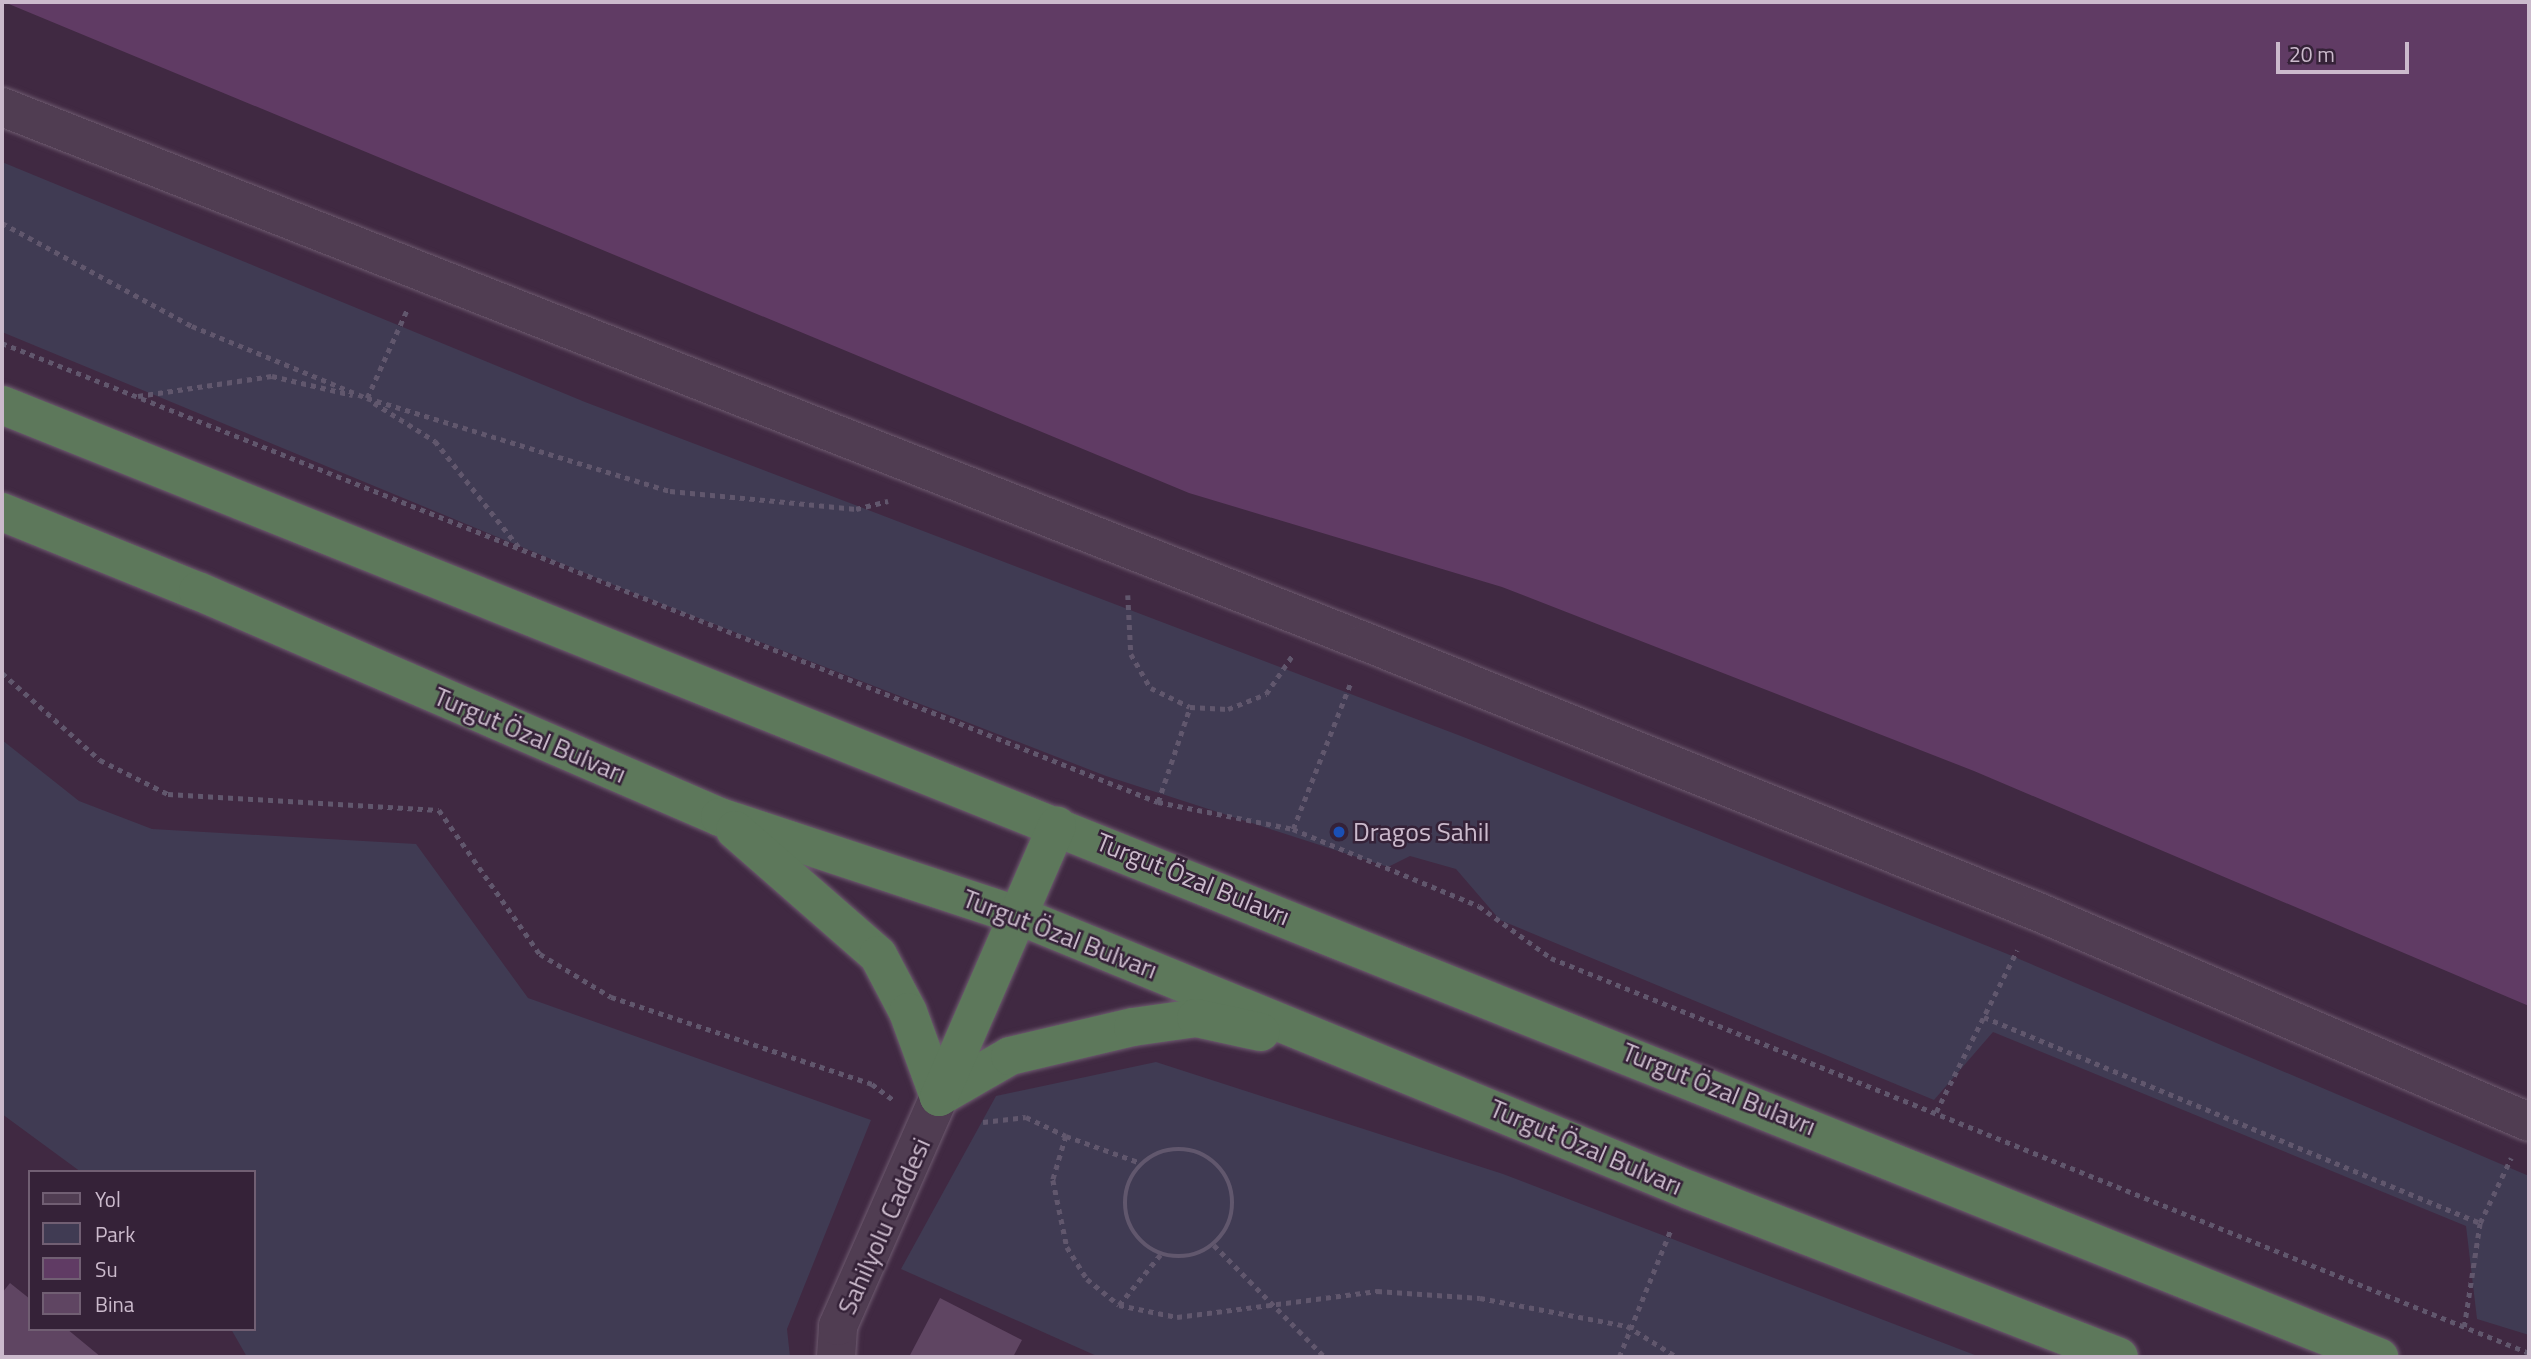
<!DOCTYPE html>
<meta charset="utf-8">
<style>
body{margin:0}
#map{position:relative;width:2531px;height:1359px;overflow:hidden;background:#402942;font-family:"Titillium Web",sans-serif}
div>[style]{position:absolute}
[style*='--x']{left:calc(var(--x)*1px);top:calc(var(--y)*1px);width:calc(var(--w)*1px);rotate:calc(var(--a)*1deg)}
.green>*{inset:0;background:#403b53}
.water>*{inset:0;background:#603b64}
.building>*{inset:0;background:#5f4562}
.path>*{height:4.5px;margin-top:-2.25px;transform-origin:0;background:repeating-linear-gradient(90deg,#61576d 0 5px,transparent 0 10px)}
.path>.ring{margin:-2.25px;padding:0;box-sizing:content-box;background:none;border:4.5px solid #61576d;border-radius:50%}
.roads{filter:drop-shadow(0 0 2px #6e5b70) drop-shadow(0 0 2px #6e5b70)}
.minor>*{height:38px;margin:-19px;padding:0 19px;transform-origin:19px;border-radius:19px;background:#503d52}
.highway>*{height:38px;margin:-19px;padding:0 19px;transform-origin:19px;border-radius:19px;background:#5d785b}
.dots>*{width:19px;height:19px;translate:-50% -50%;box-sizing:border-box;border:4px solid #352238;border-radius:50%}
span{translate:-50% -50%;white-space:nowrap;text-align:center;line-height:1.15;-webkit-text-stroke:5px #352238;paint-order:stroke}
.street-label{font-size:26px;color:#cbbacc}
.poi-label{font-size:26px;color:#cbbacc}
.left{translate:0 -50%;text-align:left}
.frame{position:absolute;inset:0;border:4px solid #cbbacc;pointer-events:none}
.legend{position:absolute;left:28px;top:1170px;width:228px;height:161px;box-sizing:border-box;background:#352238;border:2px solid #715f73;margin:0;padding:9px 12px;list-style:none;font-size:21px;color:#cbbacc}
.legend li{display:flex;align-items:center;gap:14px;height:35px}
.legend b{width:35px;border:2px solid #715f73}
.scale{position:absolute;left:2276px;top:42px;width:133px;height:32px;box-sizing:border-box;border:4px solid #cbbacc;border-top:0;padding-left:9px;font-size:21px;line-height:24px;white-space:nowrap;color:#cbbacc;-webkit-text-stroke:5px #352238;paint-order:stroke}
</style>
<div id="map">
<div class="green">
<div style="clip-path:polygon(2px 162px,585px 402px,1466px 738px,2005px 953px,2529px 1176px,2529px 1335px,2477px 1319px,2466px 1226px,1993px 1032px,1934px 1100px,1500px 920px,1456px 869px,1410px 856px,1388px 867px,1106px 776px,616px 586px,2px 332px)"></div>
<div style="clip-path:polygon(2px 740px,79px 801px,152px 829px,416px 844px,528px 998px,871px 1120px,787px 1329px,790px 1357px,247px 1357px,231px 1329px,254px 1329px,254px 1172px,81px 1172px,2px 1114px)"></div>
<div style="clip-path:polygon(1156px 1062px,1503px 1174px,1980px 1357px,1099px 1357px,901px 1269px,996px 1096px)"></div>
</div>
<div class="water">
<div style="clip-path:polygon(4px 2px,2529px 2px,2529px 1006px,1974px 771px,1502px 587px,1189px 493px)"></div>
</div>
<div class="building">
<div style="clip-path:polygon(10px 1283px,30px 1299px,30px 1329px,67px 1329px,101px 1357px,2px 1357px,2px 1293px)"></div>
<div style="clip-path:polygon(940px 1298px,1022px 1340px,1013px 1357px,909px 1357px)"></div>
</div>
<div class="path">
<div style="--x:2;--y:223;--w:216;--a:28.5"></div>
<div style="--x:192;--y:326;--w:189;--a:22.4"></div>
<div style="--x:367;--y:398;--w:317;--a:17.1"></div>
<div style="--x:670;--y:491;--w:187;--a:5.5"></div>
<div style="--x:856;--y:509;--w:33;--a:-14"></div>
<div style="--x:2;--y:343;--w:1244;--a:21.66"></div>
<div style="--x:1158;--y:802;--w:138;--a:11.3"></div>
<div style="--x:1293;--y:829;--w:201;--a:22.5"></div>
<div style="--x:1479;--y:906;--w:89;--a:35.8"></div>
<div style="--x:1551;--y:958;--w:1055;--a:21.99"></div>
<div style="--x:138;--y:396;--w:135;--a:-8.5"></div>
<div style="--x:272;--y:376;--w:83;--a:13.2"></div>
<div style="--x:367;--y:398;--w:97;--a:-65.6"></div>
<div style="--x:374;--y:403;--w:72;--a:31.9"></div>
<div style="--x:435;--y:441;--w:140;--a:51.7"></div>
<div style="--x:1128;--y:595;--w:59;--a:87.1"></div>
<div style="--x:1131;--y:654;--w:39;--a:60"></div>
<div style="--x:1151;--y:688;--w:43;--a:26"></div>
<div style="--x:1190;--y:707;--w:38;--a:3"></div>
<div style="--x:1228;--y:709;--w:41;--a:-21.5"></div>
<div style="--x:1266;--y:694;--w:46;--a:-55.6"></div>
<div style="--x:2;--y:673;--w:131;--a:41.6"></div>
<div style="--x:100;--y:760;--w:76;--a:26.6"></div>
<div style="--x:168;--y:794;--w:271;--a:3.4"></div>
<div style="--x:439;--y:810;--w:176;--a:55"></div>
<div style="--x:540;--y:954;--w:83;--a:31.2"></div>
<div style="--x:611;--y:997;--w:275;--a:18.4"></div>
<div style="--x:872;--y:1084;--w:26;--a:37"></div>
<div style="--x:1158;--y:802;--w:100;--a:-71.4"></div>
<div style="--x:1293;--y:829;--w:158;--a:-68.5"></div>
<div style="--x:1984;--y:1017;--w:537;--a:22.55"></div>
<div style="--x:1936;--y:1112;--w:181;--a:-63.4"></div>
<div style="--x:983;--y:1122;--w:43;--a:-6.6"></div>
<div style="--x:1026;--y:1117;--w:44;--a:25.4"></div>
<div style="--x:1066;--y:1136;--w:46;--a:106.5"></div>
<div style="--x:1053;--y:1180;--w:68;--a:78.2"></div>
<div style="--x:1067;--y:1247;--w:38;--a:58"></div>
<div style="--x:1087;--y:1279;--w:41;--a:39.1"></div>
<div style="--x:1119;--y:1305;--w:59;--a:11.7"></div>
<div style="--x:1177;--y:1317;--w:202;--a:-7.4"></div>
<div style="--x:1377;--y:1291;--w:103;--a:3.9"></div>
<div style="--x:1480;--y:1298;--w:150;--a:10.8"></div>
<div style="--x:1627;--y:1326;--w:59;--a:31.8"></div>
<div style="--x:1066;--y:1136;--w:80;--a:19.8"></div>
<div class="ring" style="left:1125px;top:1149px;width:103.5px;height:103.5px"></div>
<div style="--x:1214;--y:1245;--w:158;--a:45.3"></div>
<div style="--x:1119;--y:1305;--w:65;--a:-50.6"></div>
<div style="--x:2464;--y:1327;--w:105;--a:-81.3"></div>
<div style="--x:2480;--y:1223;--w:72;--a:-64.5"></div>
<div style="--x:1619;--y:1357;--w:138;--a:-67.9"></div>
</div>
<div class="roads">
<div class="minor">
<div style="--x:2;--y:107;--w:1465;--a:21.42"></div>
<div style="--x:1366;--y:642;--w:722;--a:21.88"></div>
<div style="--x:2036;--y:911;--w:536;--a:23.17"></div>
<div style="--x:836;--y:1357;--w:31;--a:-86"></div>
<div style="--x:838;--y:1326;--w:250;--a:-66.2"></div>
</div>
<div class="highway">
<div style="--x:2;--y:405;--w:2561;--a:21.83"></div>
<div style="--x:2;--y:512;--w:211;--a:22"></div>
<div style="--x:198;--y:591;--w:569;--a:23.41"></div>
<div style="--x:720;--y:817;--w:313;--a:18.3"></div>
<div style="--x:1017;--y:915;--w:726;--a:22.26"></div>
<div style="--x:1689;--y:1190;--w:461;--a:21.2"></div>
<div style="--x:735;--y:830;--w:190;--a:41.2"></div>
<div style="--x:878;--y:955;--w:64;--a:62.2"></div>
<div style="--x:908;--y:1012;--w:90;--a:70"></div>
<div style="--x:939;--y:1097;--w:82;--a:-30"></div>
<div style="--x:1010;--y:1056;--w:126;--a:-13.3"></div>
<div style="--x:1133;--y:1027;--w:64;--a:-8.1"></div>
<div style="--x:1196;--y:1018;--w:66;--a:12.3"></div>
<div style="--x:939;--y:1097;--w:296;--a:-66.5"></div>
</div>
</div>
<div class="dots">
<div style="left:1339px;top:832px;background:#1a4fb4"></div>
</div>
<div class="street-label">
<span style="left:530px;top:735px;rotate:23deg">Turgut Özal Bulvarı</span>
<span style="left:1193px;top:879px;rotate:22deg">Turgut Özal Bulavrı</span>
<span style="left:1060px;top:934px;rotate:21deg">Turgut Özal Bulvarı</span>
<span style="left:1719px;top:1089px;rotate:22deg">Turgut Özal Bulavrı</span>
<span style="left:1586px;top:1147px;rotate:23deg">Turgut Özal Bulvarı</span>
<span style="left:884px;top:1226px;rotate:-66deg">Sahilyolu Caddesi</span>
</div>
<div class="poi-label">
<span class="left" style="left:1353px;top:832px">Dragos Sahil</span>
</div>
<div class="frame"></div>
<ul class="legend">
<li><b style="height:9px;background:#503d52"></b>Yol</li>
<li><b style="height:19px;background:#403b53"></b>Park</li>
<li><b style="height:19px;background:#603b64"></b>Su</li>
<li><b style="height:19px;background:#5f4562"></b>Bina</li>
</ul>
<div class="scale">20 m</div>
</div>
